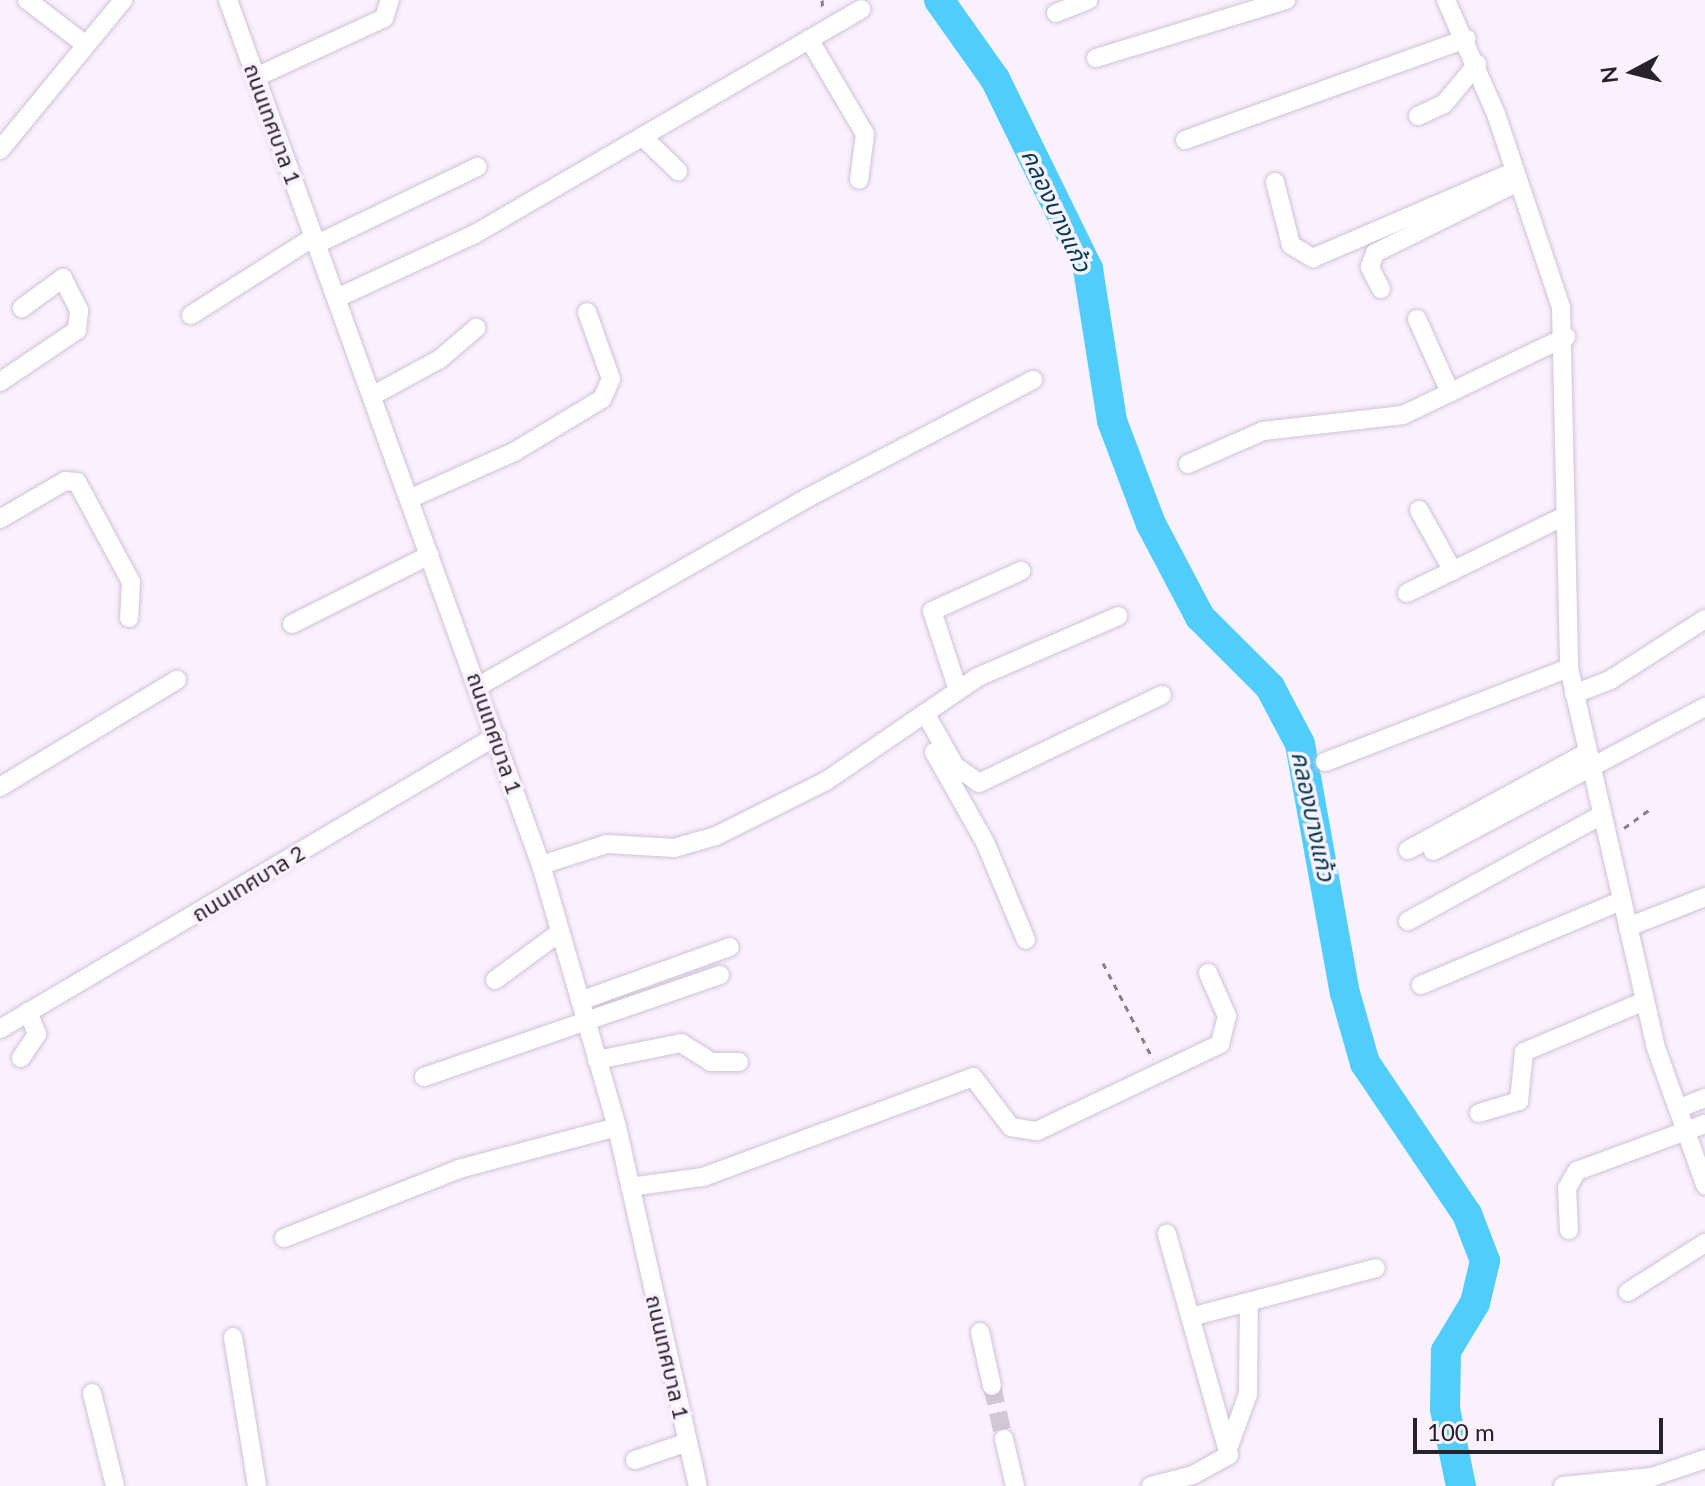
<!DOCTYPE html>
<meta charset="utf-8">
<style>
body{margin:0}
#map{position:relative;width:1705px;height:1486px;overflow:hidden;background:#faf1fe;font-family:Lato,"Noto Sans Thai",sans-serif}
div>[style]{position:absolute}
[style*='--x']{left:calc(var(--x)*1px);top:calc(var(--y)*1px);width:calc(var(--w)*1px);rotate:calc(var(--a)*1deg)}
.river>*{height:30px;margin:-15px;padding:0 15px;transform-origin:15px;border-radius:15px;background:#50cdfa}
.minor-tunnel>*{height:18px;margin-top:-9px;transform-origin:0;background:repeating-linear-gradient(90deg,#d0c8d4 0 18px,transparent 0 27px)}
.path>*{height:3px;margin-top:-1.5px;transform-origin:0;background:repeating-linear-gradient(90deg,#87808a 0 6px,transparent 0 12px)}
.roads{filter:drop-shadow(0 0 2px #d0c2d7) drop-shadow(0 0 2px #d0c2d7)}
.minor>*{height:18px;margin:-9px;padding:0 9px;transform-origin:9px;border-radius:9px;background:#fff}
span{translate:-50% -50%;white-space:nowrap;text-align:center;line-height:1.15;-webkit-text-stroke:7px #faf1fe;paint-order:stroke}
.street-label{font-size:22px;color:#27222a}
.water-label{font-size:24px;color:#003b4d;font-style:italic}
.north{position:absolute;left:1593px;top:32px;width:80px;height:80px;-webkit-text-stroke:6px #faf1fe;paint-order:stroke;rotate:263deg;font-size:22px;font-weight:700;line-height:32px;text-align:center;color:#27222a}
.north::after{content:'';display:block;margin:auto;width:28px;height:36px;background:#27222a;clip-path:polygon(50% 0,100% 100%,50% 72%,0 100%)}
.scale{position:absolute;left:1413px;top:1418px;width:250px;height:36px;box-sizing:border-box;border:4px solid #27222a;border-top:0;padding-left:10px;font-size:24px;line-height:28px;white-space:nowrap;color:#27222a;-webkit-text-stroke:6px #faf1fe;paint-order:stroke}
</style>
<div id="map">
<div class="river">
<div style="--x:939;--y:0;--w:97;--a:54.7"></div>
<div style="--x:995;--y:79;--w:212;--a:63.9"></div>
<div style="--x:1088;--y:269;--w:154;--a:81"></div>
<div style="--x:1112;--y:421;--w:110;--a:69.3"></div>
<div style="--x:1151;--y:524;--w:105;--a:62.2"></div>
<div style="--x:1200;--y:617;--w:99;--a:45"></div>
<div style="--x:1270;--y:687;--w:64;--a:62.2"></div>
<div style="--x:1300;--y:744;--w:253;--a:79.8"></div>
<div style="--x:1345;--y:993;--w:73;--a:74.1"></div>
<div style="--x:1365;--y:1063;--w:182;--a:56"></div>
<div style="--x:1467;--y:1214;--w:50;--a:69"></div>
<div style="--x:1485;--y:1261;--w:43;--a:103.4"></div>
<div style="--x:1475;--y:1303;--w:56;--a:121.1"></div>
<div style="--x:1446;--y:1351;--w:58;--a:91"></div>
<div style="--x:1445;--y:1409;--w:79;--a:78.3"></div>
</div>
<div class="minor-tunnel">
<div style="--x:992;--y:1386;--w:54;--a:77.2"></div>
</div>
<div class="path">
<div style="--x:822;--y:0;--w:11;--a:85"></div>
<div style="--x:1624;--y:828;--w:32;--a:-36"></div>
<div style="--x:1103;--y:963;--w:108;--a:62.5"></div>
</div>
<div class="roads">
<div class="minor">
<div style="--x:27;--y:0;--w:74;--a:37.3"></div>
<div style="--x:228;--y:0;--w:920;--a:70.11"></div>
<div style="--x:541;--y:865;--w:273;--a:73.8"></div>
<div style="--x:617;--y:1127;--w:368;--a:77.3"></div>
<div style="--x:1446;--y:0;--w:124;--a:66.3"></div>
<div style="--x:1496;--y:114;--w:204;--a:71.4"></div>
<div style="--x:1561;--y:307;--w:361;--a:88.7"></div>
<div style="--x:1569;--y:668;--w:387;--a:77.1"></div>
<div style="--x:1655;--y:1045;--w:149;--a:70.3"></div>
<div style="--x:1056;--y:13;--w:35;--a:-22"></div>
<div style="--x:809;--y:39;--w:110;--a:59.5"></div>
<div style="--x:865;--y:134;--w:46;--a:97.4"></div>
<div style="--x:1096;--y:58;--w:199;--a:-17"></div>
<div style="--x:256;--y:77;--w:141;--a:-24.7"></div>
<div style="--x:384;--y:18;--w:19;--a:-72"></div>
<div style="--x:1418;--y:116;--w:29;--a:-25"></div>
<div style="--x:1444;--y:104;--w:52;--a:-50.5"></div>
<div style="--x:643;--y:137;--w:49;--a:44.2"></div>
<div style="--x:1185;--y:140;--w:299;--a:-19.8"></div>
<div style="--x:0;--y:150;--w:194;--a:-50.6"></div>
<div style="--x:1275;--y:182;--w:65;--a:75.7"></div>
<div style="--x:1291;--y:245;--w:26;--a:31"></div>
<div style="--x:1313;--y:258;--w:220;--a:-23.3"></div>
<div style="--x:317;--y:244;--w:178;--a:-25.7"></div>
<div style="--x:1381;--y:289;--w:25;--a:-117"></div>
<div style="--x:1370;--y:267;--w:15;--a:-70"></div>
<div style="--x:1375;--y:253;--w:157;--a:-26.4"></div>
<div style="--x:337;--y:298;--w:152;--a:-24.9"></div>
<div style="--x:475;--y:234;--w:447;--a:-30.2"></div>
<div style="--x:191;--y:315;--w:146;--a:-32.4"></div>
<div style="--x:1417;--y:319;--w:80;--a:65.7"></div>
<div style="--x:0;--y:382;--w:93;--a:-34"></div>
<div style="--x:77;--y:330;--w:20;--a:-84"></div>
<div style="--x:79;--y:310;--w:36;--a:-117"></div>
<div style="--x:63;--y:278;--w:51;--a:143.8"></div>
<div style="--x:372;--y:396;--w:77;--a:-28.6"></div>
<div style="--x:440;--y:359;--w:48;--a:-40.7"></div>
<div style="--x:1188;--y:464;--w:82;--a:-23.7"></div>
<div style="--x:1263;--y:431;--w:141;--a:-6.5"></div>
<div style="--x:1403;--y:415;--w:181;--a:-25.6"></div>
<div style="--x:409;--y:499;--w:115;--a:-24.1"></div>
<div style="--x:514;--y:452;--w:103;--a:-31.1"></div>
<div style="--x:602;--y:399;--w:22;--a:-66"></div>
<div style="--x:611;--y:379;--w:71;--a:-109.7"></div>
<div style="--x:1419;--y:510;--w:70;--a:60.9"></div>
<div style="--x:0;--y:519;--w:75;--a:-30.3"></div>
<div style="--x:65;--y:481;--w:12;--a:5"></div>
<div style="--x:77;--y:482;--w:114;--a:61.6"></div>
<div style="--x:131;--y:582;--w:36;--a:93"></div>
<div style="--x:1407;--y:593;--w:174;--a:-26"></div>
<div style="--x:292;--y:624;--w:154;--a:-26.6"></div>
<div style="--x:479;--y:686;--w:380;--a:-29.8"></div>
<div style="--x:809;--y:497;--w:253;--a:-27.6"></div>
<div style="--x:958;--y:690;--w:83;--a:-108.2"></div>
<div style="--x:932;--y:611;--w:98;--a:-24.2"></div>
<div style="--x:1574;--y:694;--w:39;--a:-21"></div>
<div style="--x:1610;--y:680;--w:113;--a:-32.7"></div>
<div style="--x:925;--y:713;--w:61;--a:60.5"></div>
<div style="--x:955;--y:766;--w:29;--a:35"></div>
<div style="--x:979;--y:783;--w:203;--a:-25.7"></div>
<div style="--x:934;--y:752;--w:103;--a:60.5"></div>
<div style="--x:985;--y:842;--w:106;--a:67.3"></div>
<div style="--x:1325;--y:762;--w:261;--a:-21.1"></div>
<div style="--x:0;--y:787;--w:207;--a:-31.2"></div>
<div style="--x:1408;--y:850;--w:203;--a:-28.6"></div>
<div style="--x:1433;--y:851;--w:308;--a:-27.9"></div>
<div style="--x:541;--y:865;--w:69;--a:-17.7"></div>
<div style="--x:607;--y:844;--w:67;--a:3.4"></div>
<div style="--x:674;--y:848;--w:44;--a:-15.9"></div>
<div style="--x:716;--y:836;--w:123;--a:-26.6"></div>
<div style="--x:826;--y:781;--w:184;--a:-34.4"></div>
<div style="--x:978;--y:677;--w:153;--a:-23.5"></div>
<div style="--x:1408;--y:921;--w:219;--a:-28.7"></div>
<div style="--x:1628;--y:927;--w:83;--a:-21.3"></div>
<div style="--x:495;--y:980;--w:81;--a:-36.4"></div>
<div style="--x:1421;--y:985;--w:217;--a:-22.8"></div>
<div style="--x:580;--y:1001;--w:159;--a:-19.8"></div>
<div style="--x:0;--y:1029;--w:576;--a:-30.57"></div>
<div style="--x:21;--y:1058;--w:29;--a:-56"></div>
<div style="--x:37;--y:1034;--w:24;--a:-112"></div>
<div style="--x:597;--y:1060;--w:86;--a:-11.4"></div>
<div style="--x:681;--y:1043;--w:36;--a:32"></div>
<div style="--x:711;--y:1062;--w:28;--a:0"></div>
<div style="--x:424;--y:1077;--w:313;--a:-19"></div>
<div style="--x:1680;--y:1108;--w:27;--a:-22"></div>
<div style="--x:1479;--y:1113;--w:42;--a:-16.7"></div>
<div style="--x:1519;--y:1101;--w:49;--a:-84.2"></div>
<div style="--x:1524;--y:1052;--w:131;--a:-22.9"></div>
<div style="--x:630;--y:1187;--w:74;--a:-7.8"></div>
<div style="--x:703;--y:1177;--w:288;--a:-20.3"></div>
<div style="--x:973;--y:1077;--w:63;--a:52.8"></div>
<div style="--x:1011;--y:1127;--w:26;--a:9"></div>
<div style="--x:1037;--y:1131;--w:203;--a:-25.4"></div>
<div style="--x:1220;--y:1044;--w:29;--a:-76"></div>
<div style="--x:1227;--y:1016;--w:47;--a:-113.8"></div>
<div style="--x:1569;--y:1230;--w:42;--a:-92.7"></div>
<div style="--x:1567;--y:1188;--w:20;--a:-60"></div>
<div style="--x:1577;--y:1171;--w:136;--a:-20.2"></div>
<div style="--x:284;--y:1238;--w:188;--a:-21.5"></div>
<div style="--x:459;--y:1169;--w:163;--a:-14.9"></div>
<div style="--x:1628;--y:1292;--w:91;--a:-32.5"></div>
<div style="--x:1191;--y:1317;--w:191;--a:-14.8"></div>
<div style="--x:980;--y:1332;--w:55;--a:77.5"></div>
<div style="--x:233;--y:1337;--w:151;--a:80.8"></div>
<div style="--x:92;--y:1393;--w:96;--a:76.1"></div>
<div style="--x:1004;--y:1439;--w:48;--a:76.8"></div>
<div style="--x:1229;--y:1446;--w:55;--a:-69.9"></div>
<div style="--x:1248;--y:1394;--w:92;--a:-89.4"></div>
<div style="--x:635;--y:1460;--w:56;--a:-18.8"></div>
<div style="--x:1151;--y:1486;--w:43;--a:-14.7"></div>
<div style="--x:1193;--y:1475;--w:41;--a:-29.1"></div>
<div style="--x:1229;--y:1455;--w:230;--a:-105.7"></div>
<div style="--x:1563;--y:1486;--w:89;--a:-5.8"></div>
<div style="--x:1652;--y:1477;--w:56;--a:-18.8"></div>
</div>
</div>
<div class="street-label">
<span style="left:273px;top:124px;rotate:70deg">ถนนเทศบาล 1</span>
<span style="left:495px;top:733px;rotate:71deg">ถนนเทศบาล 1</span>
<span style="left:248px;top:883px;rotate:-31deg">ถนนเทศบาล 2</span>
<span style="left:668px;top:1357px;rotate:77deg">ถนนเทศบาล 1</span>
</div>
<div class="water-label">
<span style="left:1057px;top:210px;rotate:65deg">คลองบางแก้ว</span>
<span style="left:1314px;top:816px;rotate:78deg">คลองบางแก้ว</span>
</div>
<div class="north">N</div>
<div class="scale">100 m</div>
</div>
